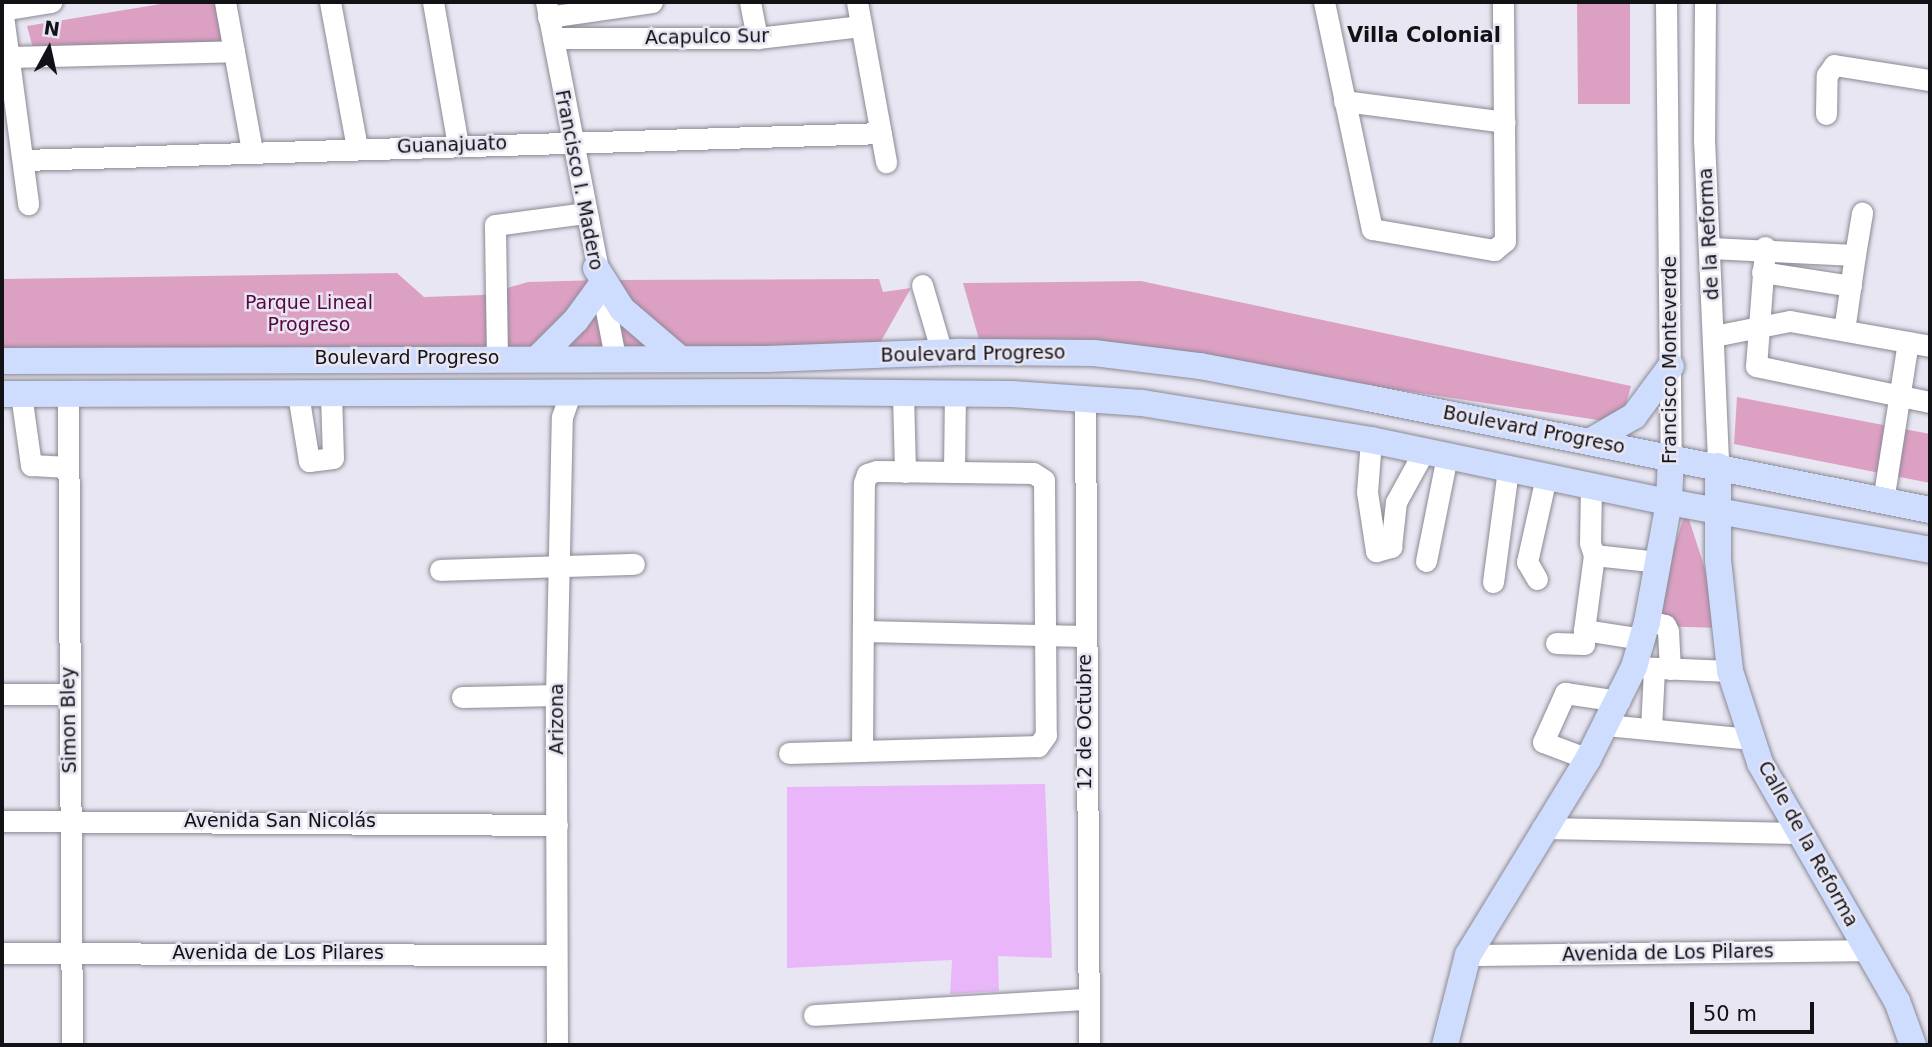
<!DOCTYPE html>
<meta charset="utf-8">
<style>
body{margin:0}
#map{position:relative;width:1932px;height:1047px;overflow:hidden;background:#e8e6f2;font-family:"DejaVu Sans",sans-serif}
div>[style]{position:absolute}
[style*='--x']{left:calc(var(--x)*1px);top:calc(var(--y)*1px);width:calc(var(--w)*1px);rotate:calc(var(--a)*1deg)}
.green>*{inset:0;background:#dca0c3}
.building>*{inset:0;background:#e9b7f9}
.roads{filter:drop-shadow(0 0 2px #8a8993) drop-shadow(0 0 2px #8a8993)}
.minor>*{height:21px;margin:-10.5px;padding:0 10.5px;transform-origin:10.5px;border-radius:10.5px;background:#fff}
.major>*{height:26px;margin:-13px;padding:0 13px;transform-origin:13px;border-radius:13px;background:#cedcfd}
span{translate:-50% -50%;white-space:nowrap;text-align:center;line-height:1.15;-webkit-text-stroke:5px #e8e6f2;paint-order:stroke}
.street-label{font-size:19px;color:#121115}
.park-label{font-size:19px;color:#580541}
.neighbourhood-label{font-size:21px;color:#121115;font-weight:700}
.frame{position:absolute;inset:0;border:4px solid #121115;pointer-events:none}
.north{position:absolute;left:14px;top:14px;width:70px;height:70px;-webkit-text-stroke:5px #e8e6f2;paint-order:stroke;rotate:8deg;font-size:19px;font-weight:700;line-height:28px;text-align:center;color:#121115}
.north::after{content:'';display:block;margin:auto;width:24px;height:32px;background:#121115;clip-path:polygon(50% 0,100% 100%,50% 72%,0 100%)}
.scale{position:absolute;left:1690px;top:1002px;width:124px;height:32px;box-sizing:border-box;border:4px solid #121115;border-top:0;padding-left:9px;font-size:21px;line-height:24px;white-space:nowrap;color:#121115;-webkit-text-stroke:5px #e8e6f2;paint-order:stroke}
</style>
<div id="map">
<div class="green">
<div style="clip-path:polygon(173px 2px,216px 2px,224px 43px,33px 48px,27px 26px)"></div>
<div style="clip-path:polygon(1577px 2px,1630px 2px,1630px 104px,1578px 104px)"></div>
<div style="clip-path:polygon(397px 273px,424px 297px,483px 295px,528px 282px,602px 280px,879px 279px,883px 292px,911px 288px,875px 352px,2px 353px,2px 279px)"></div>
<div style="clip-path:polygon(1141px 281px,1631px 386px,1626px 404px,1611px 422px,1195px 359px,980px 343px,963px 283px)"></div>
<div style="clip-path:polygon(1737px 397px,1930px 434px,1930px 483px,1734px 444px)"></div>
<div style="clip-path:polygon(1686px 510px,1724px 628px,1649px 626px)"></div>
</div>
<div class="building">
<div style="clip-path:polygon(1045px 784px,1052px 958px,998px 956px,999px 991px,950px 994px,952px 960px,787px 968px,787px 787px)"></div>
</div>
<div class="roads">
<div class="minor">
<div style="--x:225;--y:2;--w:150;--a:79.7"></div>
<div style="--x:330;--y:2;--w:148;--a:79.5"></div>
<div style="--x:433;--y:2;--w:145;--a:80.1"></div>
<div style="--x:546;--y:2;--w:362;--a:79"></div>
<div style="--x:750;--y:2;--w:37;--a:79"></div>
<div style="--x:857;--y:2;--w:163;--a:79.7"></div>
<div style="--x:1324;--y:2;--w:232;--a:78.1"></div>
<div style="--x:1372;--y:229;--w:124;--a:9.8"></div>
<div style="--x:1494;--y:250;--w:14;--a:-39"></div>
<div style="--x:1505;--y:241;--w:239;--a:-90.5"></div>
<div style="--x:1666;--y:2;--w:455;--a:89.4"></div>
<div style="--x:1705;--y:2;--w:137;--a:90.4"></div>
<div style="--x:1704;--y:139;--w:327;--a:87.5"></div>
<div style="--x:2;--y:8;--w:198;--a:82.4"></div>
<div style="--x:2;--y:10;--w:50;--a:-9.3"></div>
<div style="--x:548;--y:17;--w:105;--a:-8.2"></div>
<div style="--x:553;--y:38;--w:204;--a:0"></div>
<div style="--x:757;--y:38;--w:105;--a:-6.6"></div>
<div style="--x:11;--y:57;--w:223;--a:-1.5"></div>
<div style="--x:1344;--y:101;--w:162;--a:7.4"></div>
<div style="--x:1826;--y:114;--w:39;--a:-89"></div>
<div style="--x:1827;--y:75;--w:12;--a:-55"></div>
<div style="--x:1834;--y:65;--w:97;--a:8.9"></div>
<div style="--x:24;--y:160;--w:857;--a:-1.8"></div>
<div style="--x:1765;--y:247;--w:119;--a:94.3"></div>
<div style="--x:1756;--y:366;--w:178;--a:11.7"></div>
<div style="--x:1710;--y:248;--w:145;--a:2.8"></div>
<div style="--x:1855;--y:255;--w:76;--a:98.3"></div>
<div style="--x:1855;--y:255;--w:43;--a:-80.5"></div>
<div style="--x:1762;--y:272;--w:90;--a:8.9"></div>
<div style="--x:922;--y:285;--w:71;--a:73.6"></div>
<div style="--x:1714;--y:336;--w:77;--a:-11.2"></div>
<div style="--x:1790;--y:321;--w:142;--a:10.1"></div>
<div style="--x:497;--y:357;--w:132;--a:-90.9"></div>
<div style="--x:495;--y:225;--w:91;--a:-7.6"></div>
<div style="--x:21;--y:394;--w:72;--a:82"></div>
<div style="--x:31;--y:465;--w:37;--a:3"></div>
<div style="--x:68;--y:394;--w:651;--a:89.65"></div>
<div style="--x:298;--y:394;--w:68;--a:80.7"></div>
<div style="--x:309;--y:461;--w:24;--a:-7"></div>
<div style="--x:333;--y:458;--w:64;--a:-91.8"></div>
<div style="--x:903;--y:394;--w:78;--a:88.5"></div>
<div style="--x:1085;--y:398;--w:647;--a:89.65"></div>
<div style="--x:1371;--y:440;--w:52;--a:94.4"></div>
<div style="--x:1367;--y:492;--w:60;--a:81.3"></div>
<div style="--x:1376;--y:551;--w:16;--a:-15"></div>
<div style="--x:1391;--y:547;--w:45;--a:-83.7"></div>
<div style="--x:1396;--y:502;--w:58;--a:-61.2"></div>
<div style="--x:877;--y:471;--w:156;--a:0.7"></div>
<div style="--x:1033;--y:473;--w:13;--a:32"></div>
<div style="--x:1044;--y:480;--w:255;--a:89.6"></div>
<div style="--x:1046;--y:735;--w:14;--a:126"></div>
<div style="--x:1038;--y:746;--w:176;--a:178.4"></div>
<div style="--x:862;--y:751;--w:268;--a:-89.6"></div>
<div style="--x:864;--y:483;--w:9;--a:-72"></div>
<div style="--x:867;--y:474;--w:10;--a:-17"></div>
<div style="--x:954;--y:472;--w:78;--a:-89.3"></div>
<div style="--x:1591;--y:486;--w:57;--a:91"></div>
<div style="--x:1590;--y:543;--w:13;--a:72"></div>
<div style="--x:1883;--y:501;--w:161;--a:-81.1"></div>
<div style="--x:1426;--y:561;--w:107;--a:-78.7"></div>
<div style="--x:440;--y:570;--w:194;--a:-1.8"></div>
<div style="--x:1537;--y:579;--w:20;--a:-120"></div>
<div style="--x:1527;--y:562;--w:87;--a:-77.4"></div>
<div style="--x:1493;--y:582;--w:114;--a:-82.4"></div>
<div style="--x:1647;--y:620;--w:19;--a:16"></div>
<div style="--x:1665;--y:625;--w:7;--a:63"></div>
<div style="--x:1668;--y:631;--w:38;--a:87"></div>
<div style="--x:863;--y:631;--w:222;--a:1.3"></div>
<div style="--x:1642;--y:639;--w:59;--a:-171.2"></div>
<div style="--x:1584;--y:630;--w:76;--a:-82.4"></div>
<div style="--x:1594;--y:555;--w:64;--a:6.2"></div>
<div style="--x:1556;--y:643;--w:28;--a:2"></div>
<div style="--x:1584;--y:644;--w:14;--a:-90"></div>
<div style="--x:1634;--y:667;--w:96;--a:2.4"></div>
<div style="--x:2;--y:694;--w:66;--a:0"></div>
<div style="--x:462;--y:697;--w:94;--a:-1.2"></div>
<div style="--x:1606;--y:725;--w:147;--a:5.5"></div>
<div style="--x:1651;--y:729;--w:60;--a:-87.1"></div>
<div style="--x:789;--y:753;--w:73;--a:-1.6"></div>
<div style="--x:1588;--y:759;--w:48;--a:-159.3"></div>
<div style="--x:1543;--y:742;--w:54;--a:-65.8"></div>
<div style="--x:1565;--y:693;--w:55;--a:8.4"></div>
<div style="--x:2;--y:821;--w:555;--a:0.41"></div>
<div style="--x:1542;--y:828;--w:257;--a:1.1"></div>
<div style="--x:2;--y:953;--w:553;--a:0.21"></div>
<div style="--x:1468;--y:955;--w:400;--a:-0.7"></div>
<div style="--x:814;--y:1015;--w:273;--a:-3.4"></div>
<div style="--x:557;--y:1045;--w:350;--a:-90.2"></div>
<div style="--x:556;--y:695;--w:278;--a:-88.8"></div>
<div style="--x:562;--y:417;--w:24;--a:-71"></div>
</div>
<div class="major">
<div style="--x:596;--y:268;--w:49;--a:57.6"></div>
<div style="--x:622;--y:309;--w:74;--a:40.6"></div>
<div style="--x:539;--y:357;--w:52;--a:-45"></div>
<div style="--x:576;--y:320;--w:41;--a:-54"></div>
<div style="--x:2;--y:361;--w:765;--a:-0.15"></div>
<div style="--x:767;--y:359;--w:195;--a:-2.1"></div>
<div style="--x:962;--y:352;--w:132;--a:0.4"></div>
<div style="--x:1094;--y:353;--w:107;--a:7"></div>
<div style="--x:1200;--y:366;--w:171;--a:10.8"></div>
<div style="--x:1368;--y:398;--w:573;--a:11.27"></div>
<div style="--x:2;--y:394;--w:784;--a:-0.15"></div>
<div style="--x:786;--y:392;--w:226;--a:0.5"></div>
<div style="--x:1012;--y:394;--w:130;--a:4"></div>
<div style="--x:1142;--y:403;--w:232;--a:9.2"></div>
<div style="--x:1371;--y:440;--w:304;--a:11.8"></div>
<div style="--x:1669;--y:502;--w:265;--a:10.4"></div>
<div style="--x:1591;--y:441;--w:50;--a:-30.2"></div>
<div style="--x:1634;--y:416;--w:62;--a:-53.5"></div>
<div style="--x:1718;--y:466;--w:94;--a:90"></div>
<div style="--x:1718;--y:560;--w:112;--a:83.8"></div>
<div style="--x:1730;--y:671;--w:97;--a:71.9"></div>
<div style="--x:1760;--y:763;--w:275;--a:60.1"></div>
<div style="--x:1897;--y:1001;--w:47;--a:70"></div>
<div style="--x:1445;--y:1045;--w:93;--a:-75.7"></div>
<div style="--x:1468;--y:955;--w:230;--a:-58.5"></div>
<div style="--x:1588;--y:759;--w:103;--a:-63.4"></div>
<div style="--x:1634;--y:667;--w:47;--a:-73.9"></div>
<div style="--x:1647;--y:622;--w:122;--a:-79.6"></div>
<div style="--x:1669;--y:502;--w:45;--a:-87.5"></div>
</div>
</div>
<div class="street-label">
<span style="left:707px;top:37px;rotate:-1deg">Acapulco Sur</span>
<span style="left:452px;top:145px;rotate:-2deg">Guanajuato</span>
<span style="left:579px;top:180px;rotate:79deg">Francisco I. Madero</span>
<span style="left:1709px;top:234px;rotate:-93deg">de la Reforma</span>
<span style="left:973px;top:354px;rotate:-1deg">Boulevard Progreso</span>
<span style="left:407px;top:358px">Boulevard Progreso</span>
<span style="left:1670px;top:360px;rotate:-90deg">Francisco Monteverde</span>
<span style="left:1534px;top:430px;rotate:11deg">Boulevard Progreso</span>
<span style="left:557px;top:719px;rotate:-90deg">Arizona</span>
<span style="left:69px;top:720px;rotate:-91deg">Simon Bley</span>
<span style="left:1085px;top:722px;rotate:-90deg">12 de Octubre</span>
<span style="left:280px;top:821px">Avenida San Nicolás</span>
<span style="left:1808px;top:844px;rotate:61deg">Calle de la Reforma</span>
<span style="left:278px;top:953px">Avenida de Los Pilares</span>
<span style="left:1668px;top:953px;rotate:-1deg">Avenida de Los Pilares</span>
</div>
<div class="park-label">
<span style="left:309px;top:314px">Parque Lineal<br>Progreso</span>
</div>
<div class="neighbourhood-label">
<span style="left:1424px;top:35px">Villa Colonial</span>
</div>
<div class="frame"></div>
<div class="north">N</div>
<div class="scale">50 m</div>
</div>
